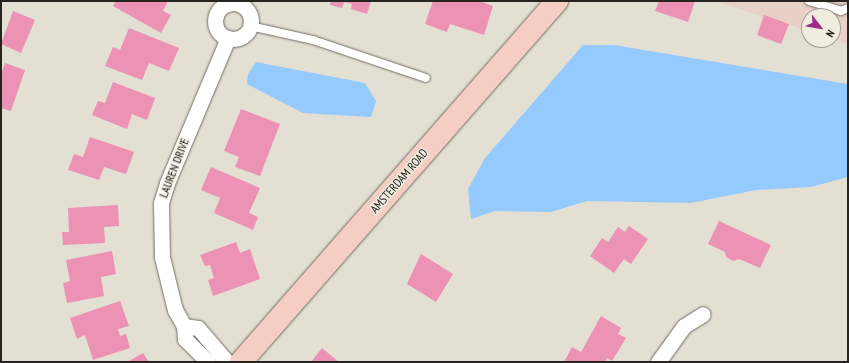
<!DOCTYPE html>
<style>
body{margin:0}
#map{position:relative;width:849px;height:363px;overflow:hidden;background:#e3dfd3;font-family:"PT Sans Narrow",sans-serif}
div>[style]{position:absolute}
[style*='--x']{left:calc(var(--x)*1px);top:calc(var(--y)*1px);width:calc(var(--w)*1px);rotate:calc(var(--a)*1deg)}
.education>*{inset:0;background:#e8cfc8}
.water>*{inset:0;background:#94cafe}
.building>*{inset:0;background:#ec92b4}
.roads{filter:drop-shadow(0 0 1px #716d63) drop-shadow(0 0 1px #716d63)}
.service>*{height:8px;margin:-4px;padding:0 4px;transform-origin:4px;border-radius:4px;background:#fff}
.minor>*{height:15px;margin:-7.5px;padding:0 7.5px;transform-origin:7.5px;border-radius:7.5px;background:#fff}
.minor>.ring{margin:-7.5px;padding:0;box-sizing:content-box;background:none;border:15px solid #fff;border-radius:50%}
.secondary>*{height:22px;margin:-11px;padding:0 11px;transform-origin:11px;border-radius:11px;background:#f4cdc3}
span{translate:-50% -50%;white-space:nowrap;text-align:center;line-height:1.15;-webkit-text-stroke:3px #f0ede0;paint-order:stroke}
.street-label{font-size:12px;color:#25241f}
.frame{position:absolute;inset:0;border:2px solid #25241f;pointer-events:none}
.north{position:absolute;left:801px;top:8px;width:40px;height:40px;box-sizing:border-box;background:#f0ede0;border:1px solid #9f9d93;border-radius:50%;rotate:121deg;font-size:11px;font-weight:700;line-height:16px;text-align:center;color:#25241f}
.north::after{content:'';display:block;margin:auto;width:14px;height:18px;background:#9e2b87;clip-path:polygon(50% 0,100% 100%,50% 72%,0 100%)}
</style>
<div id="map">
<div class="education">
<div style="clip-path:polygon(715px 1px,848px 1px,848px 44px,833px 39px,833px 16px,809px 16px,809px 31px)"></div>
</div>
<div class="water">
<div style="clip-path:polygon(583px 45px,614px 45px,848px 84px,848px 177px,811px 187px,756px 190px,691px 203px,587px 201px,551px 212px,495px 211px,471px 219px,468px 189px,485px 158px)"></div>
<div style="clip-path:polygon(256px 62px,365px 83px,376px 101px,371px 117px,303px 113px,247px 84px,248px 74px)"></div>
</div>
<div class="building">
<div style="clip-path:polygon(116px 1px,168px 1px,163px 11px,171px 15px,161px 33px,113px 6px)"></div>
<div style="clip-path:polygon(331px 1px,371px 1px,367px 14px,351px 9px,352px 4px,344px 2px,342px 8px,330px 5px)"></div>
<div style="clip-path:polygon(433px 1px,479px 1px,493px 6px,484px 35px,450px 24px,447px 32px,425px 24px)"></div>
<div style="clip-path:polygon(659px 1px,695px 1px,688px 22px,655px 11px)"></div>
<div style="clip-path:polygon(13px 11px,35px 20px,21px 53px,1px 44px)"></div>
<div style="clip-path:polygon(764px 15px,789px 24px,781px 44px,757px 35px)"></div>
<div style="clip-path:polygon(129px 28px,179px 48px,169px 71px,149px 63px,142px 80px,105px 66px,113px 47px,120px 50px)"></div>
<div style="clip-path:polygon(5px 63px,25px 70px,11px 111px,1px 108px,1px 74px)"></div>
<div style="clip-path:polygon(113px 82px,155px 98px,147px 120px,132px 114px,127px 129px,92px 115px,98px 101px,105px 103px)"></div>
<div style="clip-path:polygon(241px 109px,280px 124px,260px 176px,235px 167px,239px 157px,224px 151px)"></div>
<div style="clip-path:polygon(90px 137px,134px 152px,126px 174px,104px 167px,99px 180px,68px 170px,74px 154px,83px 157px)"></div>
<div style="clip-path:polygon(211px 167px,260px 188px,249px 213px,258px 217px,253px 230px,214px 213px,220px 198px,201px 190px)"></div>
<div style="clip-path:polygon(118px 205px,119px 226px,104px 227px,105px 243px,63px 245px,62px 232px,69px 232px,68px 208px)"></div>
<div style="clip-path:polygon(719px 221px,771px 245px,760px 268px,739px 259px,733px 261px,726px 257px,725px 252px,708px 244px)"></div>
<div style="clip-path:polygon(629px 226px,648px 239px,631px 264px,624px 259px,614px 273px,590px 256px,602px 238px,608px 242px,618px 227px,625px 232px)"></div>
<div style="clip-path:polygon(236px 242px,240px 253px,250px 249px,260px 279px,213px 296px,208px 280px,214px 278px,210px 265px,205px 266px,200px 255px)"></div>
<div style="clip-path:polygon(112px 251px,116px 274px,101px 277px,104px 296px,67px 303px,63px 283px,70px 281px,66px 260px)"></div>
<div style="clip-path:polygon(421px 254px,453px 274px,436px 302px,407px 284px)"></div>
<div style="clip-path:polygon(120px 301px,129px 326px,118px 329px,120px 336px,126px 334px,130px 348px,93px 360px,85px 335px,77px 339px,70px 318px)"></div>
<div style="clip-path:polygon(601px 316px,621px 328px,618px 334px,626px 338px,612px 361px,607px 358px,605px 362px,564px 362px,572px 347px,581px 352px)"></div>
<div style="clip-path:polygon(322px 348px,339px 362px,311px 362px)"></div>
<div style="clip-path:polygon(143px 353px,149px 362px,127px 362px)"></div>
</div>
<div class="roads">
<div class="service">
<div style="--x:809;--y:1;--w:34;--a:17"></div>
<div style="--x:841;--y:11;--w:8;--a:-23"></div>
<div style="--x:250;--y:26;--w:65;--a:12.5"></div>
<div style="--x:313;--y:40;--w:119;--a:18.6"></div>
</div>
<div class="minor">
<div class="ring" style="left:215px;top:3px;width:21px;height:21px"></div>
<div style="--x:184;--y:326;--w:14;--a:8"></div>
<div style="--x:198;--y:328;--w:45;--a:49.5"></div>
<div style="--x:208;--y:362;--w:33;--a:-135"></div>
<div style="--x:185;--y:339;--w:13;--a:-94"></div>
<div style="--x:184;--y:326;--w:18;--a:-119"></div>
<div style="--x:175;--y:310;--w:55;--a:-103.8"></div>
<div style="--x:162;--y:257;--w:54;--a:-91.1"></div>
<div style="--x:161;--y:203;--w:21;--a:-73"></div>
<div style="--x:167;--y:183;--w:157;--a:-67.2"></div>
<div style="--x:658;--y:362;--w:44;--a:-54.2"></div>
<div style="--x:684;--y:326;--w:22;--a:-32"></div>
</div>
<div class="secondary">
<div style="--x:241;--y:362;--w:480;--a:-48.8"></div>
</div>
</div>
<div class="street-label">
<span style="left:174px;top:168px;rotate:-69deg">LAUREN DRIVE</span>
<span style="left:399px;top:181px;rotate:-49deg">AMSTERDAM ROAD</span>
</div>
<div class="frame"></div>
<div class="north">N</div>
</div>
